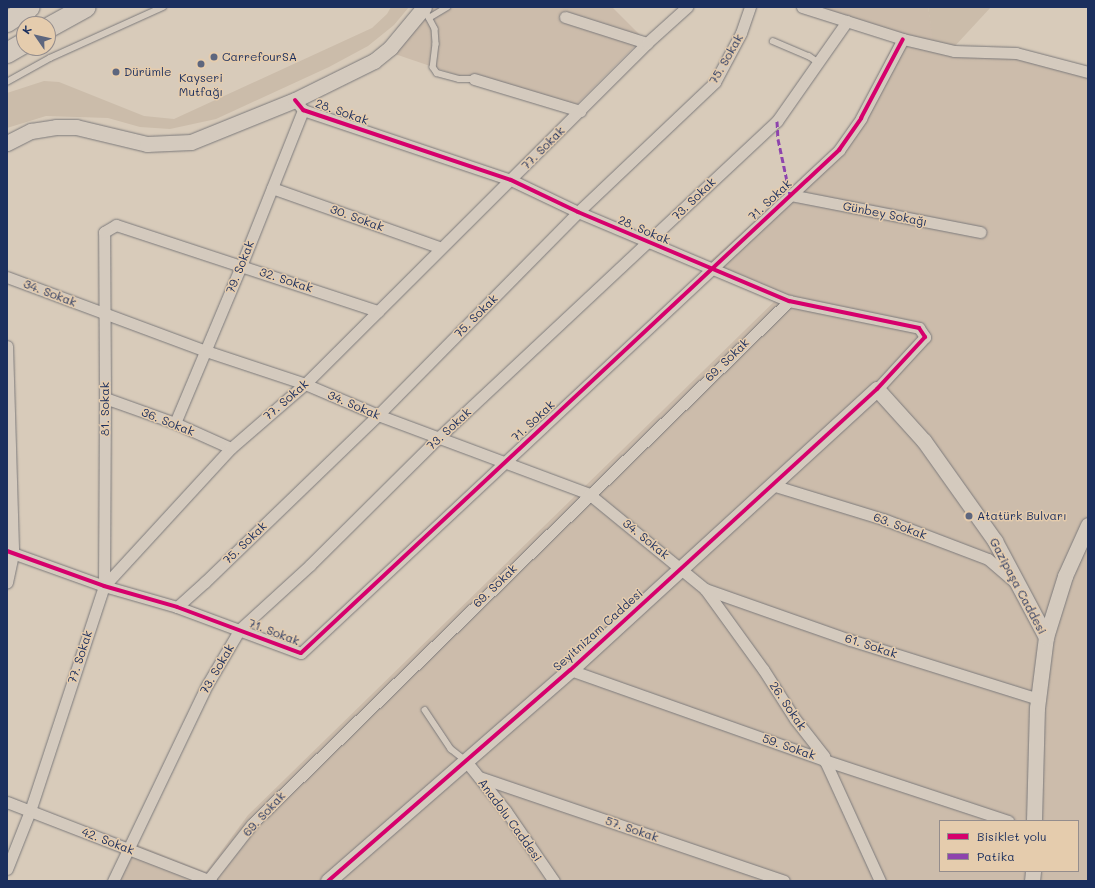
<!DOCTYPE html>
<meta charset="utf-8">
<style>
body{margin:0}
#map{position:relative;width:1095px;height:888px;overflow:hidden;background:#d8cbba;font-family:Mali,sans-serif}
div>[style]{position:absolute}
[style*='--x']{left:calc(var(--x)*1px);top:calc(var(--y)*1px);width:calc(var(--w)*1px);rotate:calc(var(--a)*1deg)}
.built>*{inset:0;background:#ccbcab}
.green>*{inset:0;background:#cbbcaa}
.roads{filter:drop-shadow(0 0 1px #7c7a7b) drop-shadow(0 0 1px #7c7a7b)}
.lane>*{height:5.5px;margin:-2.75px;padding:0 2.75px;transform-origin:2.75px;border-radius:2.75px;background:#d4cabe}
.street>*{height:11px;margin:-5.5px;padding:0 5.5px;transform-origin:5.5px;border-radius:5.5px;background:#d4cabe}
.secondary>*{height:15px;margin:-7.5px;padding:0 7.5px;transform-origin:7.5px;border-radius:7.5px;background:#d4cabe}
.highway>*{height:20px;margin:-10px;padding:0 10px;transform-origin:10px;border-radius:10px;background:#d4cabe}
.quiet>*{height:3px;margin-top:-1.5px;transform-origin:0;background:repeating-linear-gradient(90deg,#8e44ad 0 6px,transparent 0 9px)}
.cycleway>*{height:4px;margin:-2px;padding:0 2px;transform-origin:2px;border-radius:2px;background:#d6006c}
.dots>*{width:11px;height:11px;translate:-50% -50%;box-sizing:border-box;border:2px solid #e5ccad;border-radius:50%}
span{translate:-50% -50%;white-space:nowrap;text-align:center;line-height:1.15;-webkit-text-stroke:3px #e5ccad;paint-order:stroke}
.poi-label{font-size:12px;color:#1b2f5e}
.left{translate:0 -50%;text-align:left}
.street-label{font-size:12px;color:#1b2f5e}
.frame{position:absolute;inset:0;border:8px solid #1b2f5e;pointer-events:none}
.legend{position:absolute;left:939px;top:820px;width:140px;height:52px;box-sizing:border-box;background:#e5ccad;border:1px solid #948d8d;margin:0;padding:5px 7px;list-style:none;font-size:12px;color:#1b2f5e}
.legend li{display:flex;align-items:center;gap:8px;height:20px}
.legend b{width:20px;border:1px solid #948d8d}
.north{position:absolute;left:16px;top:16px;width:40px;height:40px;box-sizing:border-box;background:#e5ccad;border:1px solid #948d8d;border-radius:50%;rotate:304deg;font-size:11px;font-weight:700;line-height:16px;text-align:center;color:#1b2f5e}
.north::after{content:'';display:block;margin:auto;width:14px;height:18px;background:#5d667e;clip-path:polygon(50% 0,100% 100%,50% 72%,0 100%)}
</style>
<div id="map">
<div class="built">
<div style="clip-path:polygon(432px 7px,612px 7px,643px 38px,568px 113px,392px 53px)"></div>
<div style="clip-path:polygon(evenodd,799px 7px,928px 7px,934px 41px,954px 47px,1088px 67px,1088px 881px,108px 881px,128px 841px,206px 872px,248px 815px,782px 294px,707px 264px,836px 148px,857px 118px,896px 39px,799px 7px,940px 821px,1078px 821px,1078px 871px,940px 871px,940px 821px)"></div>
</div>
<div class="green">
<div style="clip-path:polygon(391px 7px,409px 7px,394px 25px,368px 46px,329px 67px,216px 119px,170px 129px,140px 127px,108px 118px,46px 116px,7px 128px,7px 93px,44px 81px,59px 82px,144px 116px,174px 119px,372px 28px,387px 14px)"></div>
<div style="clip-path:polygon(928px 7px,991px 7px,954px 47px,933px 41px)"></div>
</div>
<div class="roads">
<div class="lane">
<div style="--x:425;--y:10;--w:21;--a:62"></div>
<div style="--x:435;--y:29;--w:15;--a:86"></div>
<div style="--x:436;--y:44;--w:23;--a:97"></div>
<div style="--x:433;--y:67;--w:7;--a:56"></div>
<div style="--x:437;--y:73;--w:23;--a:15"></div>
<div style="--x:459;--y:79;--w:15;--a:0"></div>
<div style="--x:429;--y:18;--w:21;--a:-31"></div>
<div style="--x:773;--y:41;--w:39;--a:23"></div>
<div style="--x:809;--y:56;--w:11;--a:34"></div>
<div style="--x:7;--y:82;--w:49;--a:-29.2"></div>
<div style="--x:50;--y:58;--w:124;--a:-24.3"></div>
<div style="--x:425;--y:710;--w:47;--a:56.3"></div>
<div style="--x:451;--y:749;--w:18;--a:38"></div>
</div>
<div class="street">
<div style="--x:802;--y:7;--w:106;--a:17.6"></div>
<div style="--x:903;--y:39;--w:52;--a:13.2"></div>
<div style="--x:954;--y:51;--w:62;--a:1.8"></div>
<div style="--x:1016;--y:53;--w:74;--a:14.8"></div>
<div style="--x:565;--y:17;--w:86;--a:17.6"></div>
<div style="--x:474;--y:79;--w:111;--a:16.8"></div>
<div style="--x:295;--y:100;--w:13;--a:51"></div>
<div style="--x:303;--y:110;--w:219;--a:18.6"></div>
<div style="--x:511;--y:180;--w:74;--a:25.5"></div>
<div style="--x:578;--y:212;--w:229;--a:22.9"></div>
<div style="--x:789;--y:301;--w:133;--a:11.7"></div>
<div style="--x:919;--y:328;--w:11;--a:56"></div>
<div style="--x:925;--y:337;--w:71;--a:132.7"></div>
<div style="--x:272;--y:188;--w:179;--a:19.5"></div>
<div style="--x:790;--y:195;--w:194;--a:11"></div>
<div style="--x:7;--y:277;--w:212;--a:20.4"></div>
<div style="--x:206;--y:351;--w:104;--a:18.4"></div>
<div style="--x:305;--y:384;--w:79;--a:23"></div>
<div style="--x:378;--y:415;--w:225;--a:20.5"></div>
<div style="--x:589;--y:494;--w:150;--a:39.3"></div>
<div style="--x:705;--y:589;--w:99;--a:54.1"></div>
<div style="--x:763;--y:669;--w:59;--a:57.4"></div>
<div style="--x:795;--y:719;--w:47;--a:51.9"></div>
<div style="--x:824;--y:756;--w:7;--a:74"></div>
<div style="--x:826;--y:763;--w:130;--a:65.4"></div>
<div style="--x:7;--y:346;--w:208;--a:88.3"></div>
<div style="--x:13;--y:554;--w:29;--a:102"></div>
<div style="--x:105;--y:398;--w:74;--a:19.7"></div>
<div style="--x:175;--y:423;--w:61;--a:24.1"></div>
<div style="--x:175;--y:423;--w:170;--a:-67.2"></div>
<div style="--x:241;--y:266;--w:168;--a:-68.3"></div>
<div style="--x:772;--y:485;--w:116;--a:17"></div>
<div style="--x:883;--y:519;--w:112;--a:20.9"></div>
<div style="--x:988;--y:559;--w:35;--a:41"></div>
<div style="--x:7;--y:551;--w:103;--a:19.8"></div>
<div style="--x:104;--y:586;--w:76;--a:16"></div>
<div style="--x:177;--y:607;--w:132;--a:20.4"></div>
<div style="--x:301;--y:653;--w:737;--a:-43.07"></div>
<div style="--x:839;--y:150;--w:39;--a:-55"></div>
<div style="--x:861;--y:118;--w:89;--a:-62"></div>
<div style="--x:104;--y:586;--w:188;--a:-89.7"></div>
<div style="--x:105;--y:398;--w:166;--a:-90.3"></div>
<div style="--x:104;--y:232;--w:14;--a:-30"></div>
<div style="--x:116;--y:225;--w:276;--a:18.2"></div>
<div style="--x:705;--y:589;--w:154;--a:19.4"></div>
<div style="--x:850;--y:640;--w:197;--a:17.4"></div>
<div style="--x:177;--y:607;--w:38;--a:-42"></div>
<div style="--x:205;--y:582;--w:240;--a:-44"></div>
<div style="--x:378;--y:415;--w:285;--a:-45.4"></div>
<div style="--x:578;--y:212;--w:189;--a:-43.5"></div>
<div style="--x:715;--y:82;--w:55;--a:-62"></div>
<div style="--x:741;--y:33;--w:28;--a:-71"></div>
<div style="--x:570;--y:670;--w:269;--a:19.5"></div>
<div style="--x:824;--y:760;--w:194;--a:18.3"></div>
<div style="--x:465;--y:760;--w:65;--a:51.2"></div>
<div style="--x:506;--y:811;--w:85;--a:55.6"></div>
<div style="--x:479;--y:777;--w:322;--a:18.8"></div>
<div style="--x:7;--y:802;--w:219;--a:21.2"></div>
<div style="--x:7;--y:869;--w:62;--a:-68.4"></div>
<div style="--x:30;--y:811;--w:237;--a:-71.8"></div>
<div style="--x:104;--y:586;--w:188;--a:-47.4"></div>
<div style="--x:231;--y:448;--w:98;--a:-40.9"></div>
<div style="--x:305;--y:384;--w:483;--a:-44.9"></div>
<div style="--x:647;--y:43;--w:54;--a:-42"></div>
<div style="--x:209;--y:879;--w:70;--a:-52"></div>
<div style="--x:252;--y:824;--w:750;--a:-44.24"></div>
<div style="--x:113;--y:881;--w:217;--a:-64.4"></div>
<div style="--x:207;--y:685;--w:65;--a:-59.5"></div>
<div style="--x:240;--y:629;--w:95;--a:-42.4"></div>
<div style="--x:310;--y:565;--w:180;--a:-44.8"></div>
<div style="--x:438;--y:438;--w:464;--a:-43.1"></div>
<div style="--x:777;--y:121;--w:122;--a:-55"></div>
</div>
<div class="secondary">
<div style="--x:7;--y:143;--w:27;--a:-27"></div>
<div style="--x:31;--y:131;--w:25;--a:-9"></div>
<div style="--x:56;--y:127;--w:20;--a:0"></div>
<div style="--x:76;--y:127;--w:73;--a:13.5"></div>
<div style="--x:147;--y:144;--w:44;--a:-2.6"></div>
<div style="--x:191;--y:142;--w:112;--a:-22"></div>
<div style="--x:295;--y:100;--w:88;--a:-26.3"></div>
<div style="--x:374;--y:61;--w:21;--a:-39"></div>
<div style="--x:390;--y:48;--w:53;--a:-50.3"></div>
<div style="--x:1034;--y:821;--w:113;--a:-88.5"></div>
<div style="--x:1037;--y:708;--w:72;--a:-82.8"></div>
<div style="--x:1046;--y:637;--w:64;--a:-72.7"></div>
<div style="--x:1065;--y:576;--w:56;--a:-65.7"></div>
<div style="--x:328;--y:881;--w:321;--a:-41.1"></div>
<div style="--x:570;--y:670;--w:416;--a:-42.5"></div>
<div style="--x:877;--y:389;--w:70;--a:47.9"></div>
<div style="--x:924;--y:441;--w:123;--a:54.6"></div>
<div style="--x:995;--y:541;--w:109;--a:62"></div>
<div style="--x:1032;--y:881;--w:10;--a:-84"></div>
</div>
<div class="highway">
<div style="--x:7;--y:22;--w:27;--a:-33"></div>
<div style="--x:48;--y:28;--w:43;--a:-28.9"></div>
<div style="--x:7;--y:53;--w:20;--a:-30"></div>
</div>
</div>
<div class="quiet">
<div style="--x:777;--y:121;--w:18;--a:87"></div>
<div style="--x:778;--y:139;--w:57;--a:77.9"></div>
</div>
<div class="cycleway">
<div style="--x:295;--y:100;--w:13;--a:51"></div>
<div style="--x:303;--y:110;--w:219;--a:18.6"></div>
<div style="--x:511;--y:180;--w:74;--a:25.5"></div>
<div style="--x:578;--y:212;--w:229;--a:22.9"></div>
<div style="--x:789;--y:301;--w:133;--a:11.7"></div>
<div style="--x:919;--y:328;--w:11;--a:56"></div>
<div style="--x:925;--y:337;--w:71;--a:132.7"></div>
<div style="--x:877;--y:389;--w:416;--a:137.5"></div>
<div style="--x:570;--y:670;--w:321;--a:138.9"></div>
<div style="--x:7;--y:551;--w:103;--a:19.8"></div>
<div style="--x:104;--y:586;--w:76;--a:16"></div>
<div style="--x:177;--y:607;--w:132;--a:20.4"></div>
<div style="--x:301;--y:653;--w:737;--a:-43.07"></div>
<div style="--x:839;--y:150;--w:39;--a:-55"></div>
<div style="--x:861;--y:118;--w:89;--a:-62"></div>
</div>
<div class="dots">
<div style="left:214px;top:57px;background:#5d667e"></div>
<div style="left:201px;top:64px;background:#5d667e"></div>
<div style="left:116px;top:72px;background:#5d667e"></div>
<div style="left:969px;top:516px;background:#5d667e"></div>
</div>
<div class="poi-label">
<span class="left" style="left:222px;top:57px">CarrefourSA</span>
<span class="left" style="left:124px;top:72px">Dürümle</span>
<span style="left:201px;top:85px">Kayseri<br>Mutfağı</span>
<span class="left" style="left:977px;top:516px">Atatürk Bulvarı</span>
</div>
<div class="street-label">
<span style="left:726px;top:59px;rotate:-60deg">75. Sokak</span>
<span style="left:342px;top:112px;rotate:19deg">28. Sokak</span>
<span style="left:543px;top:148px;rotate:-45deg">77. Sokak</span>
<span style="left:694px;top:199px;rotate:-44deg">73. Sokak</span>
<span style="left:770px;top:200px;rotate:-43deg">71. Sokak</span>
<span style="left:885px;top:214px;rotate:11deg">Günbey Sokağı</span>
<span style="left:357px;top:218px;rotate:20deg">30. Sokak</span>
<span style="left:644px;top:230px;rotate:23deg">28. Sokak</span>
<span style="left:240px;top:267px;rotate:-68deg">79. Sokak</span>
<span style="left:286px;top:280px;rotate:18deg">32. Sokak</span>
<span style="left:50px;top:293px;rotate:21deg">34. Sokak</span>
<span style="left:476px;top:316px;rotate:-45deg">75. Sokak</span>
<span style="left:727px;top:360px;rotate:-44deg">69. Sokak</span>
<span style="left:286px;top:400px;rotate:-41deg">77. Sokak</span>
<span style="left:354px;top:405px;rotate:23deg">34. Sokak</span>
<span style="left:105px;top:409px;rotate:-90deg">81. Sokak</span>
<span style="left:533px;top:421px;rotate:-43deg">71. Sokak</span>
<span style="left:168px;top:422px;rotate:22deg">36. Sokak</span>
<span style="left:449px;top:429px;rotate:-43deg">73. Sokak</span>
<span style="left:900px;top:526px;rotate:20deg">63. Sokak</span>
<span style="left:646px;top:539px;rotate:39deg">34. Sokak</span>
<span style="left:245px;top:543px;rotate:-44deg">75. Sokak</span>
<span style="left:495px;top:586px;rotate:-44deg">69. Sokak</span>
<span style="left:1018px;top:586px;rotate:62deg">Gazipaşa Caddesi</span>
<span style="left:598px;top:630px;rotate:-42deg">Seyitnizam Caddesi</span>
<span style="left:274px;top:632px;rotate:21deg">71. Sokak</span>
<span style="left:871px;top:646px;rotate:18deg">61. Sokak</span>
<span style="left:80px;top:657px;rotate:-72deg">77. Sokak</span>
<span style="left:217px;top:669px;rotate:-60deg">73. Sokak</span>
<span style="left:788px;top:706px;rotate:56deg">26. Sokak</span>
<span style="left:789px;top:747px;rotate:19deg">59. Sokak</span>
<span style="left:264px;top:814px;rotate:-47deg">69. Sokak</span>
<span style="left:510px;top:820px;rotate:54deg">Anadolu Caddesi</span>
<span style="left:632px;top:829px;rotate:19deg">57. Sokak</span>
<span style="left:108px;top:841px;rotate:21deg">42. Sokak</span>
</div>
<div class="frame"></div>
<ul class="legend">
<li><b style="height:5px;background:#d6006c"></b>Bisiklet yolu</li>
<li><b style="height:5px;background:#8e44ad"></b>Patika</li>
</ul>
<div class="north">K</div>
</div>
